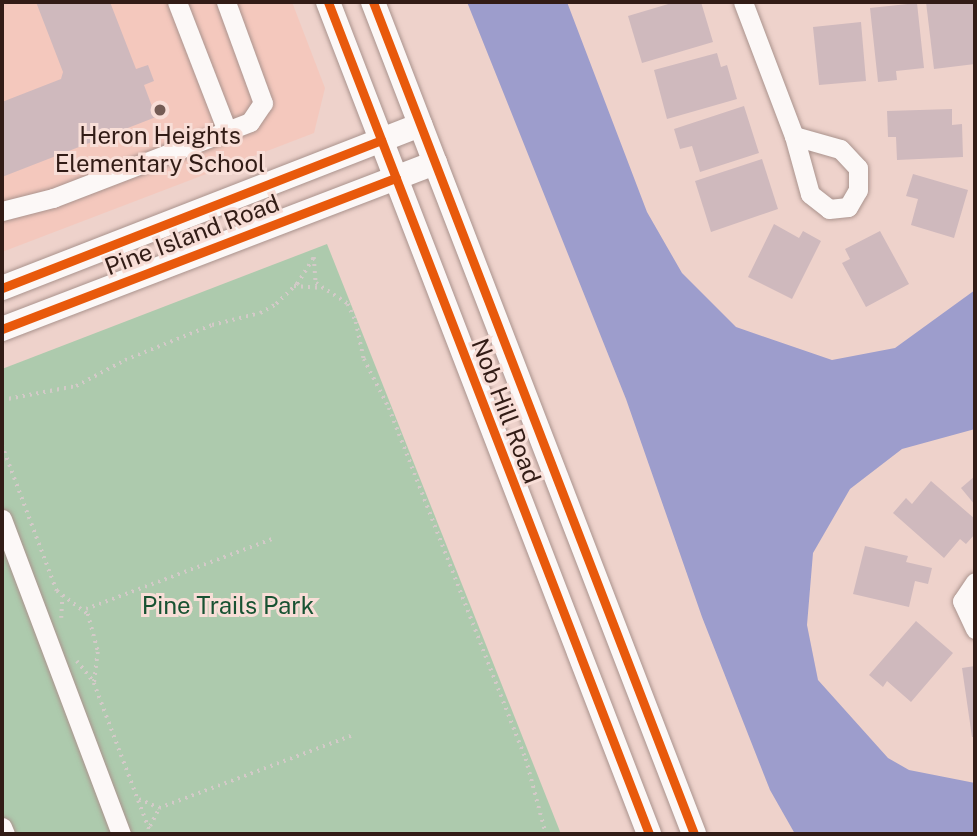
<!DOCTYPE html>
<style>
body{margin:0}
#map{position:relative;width:977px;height:836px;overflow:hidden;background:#eed2cb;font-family:"Public Sans",sans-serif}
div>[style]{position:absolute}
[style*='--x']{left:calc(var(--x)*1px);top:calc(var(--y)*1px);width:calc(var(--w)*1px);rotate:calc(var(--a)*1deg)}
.built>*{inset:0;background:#f4c8bd}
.green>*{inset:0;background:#adcaad}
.water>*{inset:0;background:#9d9dcc}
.building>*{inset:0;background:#cfb9bd}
.path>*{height:3.5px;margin-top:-1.75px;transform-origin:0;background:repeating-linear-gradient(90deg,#d3cac8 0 2px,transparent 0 7px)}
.roads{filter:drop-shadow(0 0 2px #aa938d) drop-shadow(0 0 2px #aa938d)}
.minor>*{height:19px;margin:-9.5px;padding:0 9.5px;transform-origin:9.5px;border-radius:9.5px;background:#fcf8f7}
.major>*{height:24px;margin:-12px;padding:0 12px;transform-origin:12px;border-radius:12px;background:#fcf8f7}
.cycleway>*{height:9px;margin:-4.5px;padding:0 4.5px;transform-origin:4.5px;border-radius:4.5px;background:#e8590c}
.dots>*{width:19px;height:19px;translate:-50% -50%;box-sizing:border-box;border:4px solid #f8ded7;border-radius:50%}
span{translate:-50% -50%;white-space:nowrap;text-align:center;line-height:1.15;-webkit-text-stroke:6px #f8ded7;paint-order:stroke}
.poi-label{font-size:24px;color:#321c16}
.street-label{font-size:24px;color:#321c16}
.park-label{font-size:24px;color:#185232}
.frame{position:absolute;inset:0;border:4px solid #321c16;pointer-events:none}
</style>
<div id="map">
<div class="built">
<div style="clip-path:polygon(2px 2px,292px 2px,325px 88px,314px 133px,2px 252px)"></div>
</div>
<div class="green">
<div style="clip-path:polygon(327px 244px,561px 834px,2px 834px,2px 369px)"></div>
</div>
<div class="water">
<div style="clip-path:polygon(467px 2px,567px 2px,647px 212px,682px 273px,736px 327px,832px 360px,895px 348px,975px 290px,975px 429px,902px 449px,850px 489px,813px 553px,807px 625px,818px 680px,888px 758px,909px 770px,975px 783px,975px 834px,795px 834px,770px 790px,702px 617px,626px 399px)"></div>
</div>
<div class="building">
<div style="clip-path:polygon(36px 2px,110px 2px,136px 69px,148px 65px,154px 81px,144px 85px,156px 117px,2px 177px,2px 102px,61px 79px,63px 72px)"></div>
<div style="clip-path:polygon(675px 2px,701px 2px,713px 42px,642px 63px,628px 16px)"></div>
<div style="clip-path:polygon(926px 2px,975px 2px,975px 64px,934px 69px)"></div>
<div style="clip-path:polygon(917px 3px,924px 68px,896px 71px,897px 80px,878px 82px,870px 8px)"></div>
<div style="clip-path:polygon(861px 22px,866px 81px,819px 85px,813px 27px)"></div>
<div style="clip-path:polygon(717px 53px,721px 67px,727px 65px,737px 99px,667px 119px,654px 70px)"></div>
<div style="clip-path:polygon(744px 106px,759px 153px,700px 172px,692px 146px,680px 149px,674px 129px)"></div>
<div style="clip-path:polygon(952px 109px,952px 125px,962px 124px,963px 157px,897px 160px,896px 137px,888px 137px,887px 111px)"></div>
<div style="clip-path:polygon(762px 159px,778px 209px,711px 232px,695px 181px)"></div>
<div style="clip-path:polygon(913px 174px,968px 190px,954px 238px,911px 225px,918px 199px,906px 196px)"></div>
<div style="clip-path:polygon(774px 224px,799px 238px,803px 231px,821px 241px,792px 299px,748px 277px)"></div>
<div style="clip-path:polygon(880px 231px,909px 284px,866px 307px,842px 263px,850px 259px,845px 249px)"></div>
<div style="clip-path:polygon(975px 476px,975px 505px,961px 488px)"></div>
<div style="clip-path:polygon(931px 481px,975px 519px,975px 534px,966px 544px,960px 539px,944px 558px,893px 513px,906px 498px,912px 504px)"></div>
<div style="clip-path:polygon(865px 546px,908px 556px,906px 562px,932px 568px,928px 584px,915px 581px,909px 607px,853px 594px)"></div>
<div style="clip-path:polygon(916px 621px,953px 653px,911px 702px,887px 681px,883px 687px,869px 675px)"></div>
<div style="clip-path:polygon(975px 666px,975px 737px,972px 737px,962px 668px)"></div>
</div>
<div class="path">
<div style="--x:294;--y:286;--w:29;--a:4"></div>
<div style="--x:2;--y:400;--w:75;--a:-10.7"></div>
<div style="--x:76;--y:386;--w:55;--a:-28"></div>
<div style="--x:125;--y:360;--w:94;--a:-21.9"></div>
<div style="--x:212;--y:325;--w:49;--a:-14"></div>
<div style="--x:260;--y:313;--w:18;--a:-29"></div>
<div style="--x:276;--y:304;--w:29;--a:-44"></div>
<div style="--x:297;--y:284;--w:32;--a:-58"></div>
<div style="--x:314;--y:257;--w:26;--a:86"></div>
<div style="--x:316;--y:283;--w:38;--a:33"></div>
<div style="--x:348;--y:304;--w:20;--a:66"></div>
<div style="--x:356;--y:322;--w:38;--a:78"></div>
<div style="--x:364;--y:359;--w:55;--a:63"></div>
<div style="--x:389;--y:408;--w:377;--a:68.7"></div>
<div style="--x:526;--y:759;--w:78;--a:75.1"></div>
<div style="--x:2;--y:445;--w:156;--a:69.4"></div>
<div style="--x:57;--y:591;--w:39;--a:37"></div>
<div style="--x:88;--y:614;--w:39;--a:75"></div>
<div style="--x:98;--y:652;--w:31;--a:97"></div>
<div style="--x:94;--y:683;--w:161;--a:69.3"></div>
<div style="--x:86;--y:609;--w:199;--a:-20.6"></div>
<div style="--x:61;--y:618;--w:22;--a:-87"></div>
<div style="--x:77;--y:661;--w:27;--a:51"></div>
<div style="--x:139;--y:799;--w:22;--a:24"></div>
<div style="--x:150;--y:826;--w:20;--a:-63"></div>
<div style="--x:159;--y:808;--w:205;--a:-20.6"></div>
</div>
<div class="roads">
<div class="minor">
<div style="--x:177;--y:2;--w:138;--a:68.8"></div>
<div style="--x:743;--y:2;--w:143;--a:69.2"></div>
<div style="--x:794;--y:136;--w:60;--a:74.6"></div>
<div style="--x:810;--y:194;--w:24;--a:38"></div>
<div style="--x:829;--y:209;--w:19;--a:-6"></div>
<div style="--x:848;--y:207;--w:20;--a:-60"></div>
<div style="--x:858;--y:190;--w:22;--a:-90"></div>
<div style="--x:858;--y:168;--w:26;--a:-133"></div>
<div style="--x:840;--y:149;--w:48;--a:-164.2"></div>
<div style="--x:2;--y:211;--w:53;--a:-14.3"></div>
<div style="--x:53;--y:198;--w:211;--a:-21.1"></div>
<div style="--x:250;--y:122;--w:23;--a:-56"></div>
<div style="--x:263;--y:103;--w:108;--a:-110.1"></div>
<div style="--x:2;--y:519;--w:337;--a:69.3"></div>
<div style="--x:975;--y:582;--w:23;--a:124"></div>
<div style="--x:962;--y:601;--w:31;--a:65"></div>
<div style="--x:2;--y:827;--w:8;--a:67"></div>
</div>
<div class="major">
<div style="--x:328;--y:2;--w:892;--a:68.9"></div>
<div style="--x:373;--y:2;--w:892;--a:68.9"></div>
<div style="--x:2;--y:288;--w:449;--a:-21.3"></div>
<div style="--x:2;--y:329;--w:464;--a:-21"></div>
</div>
</div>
<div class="cycleway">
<div style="--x:328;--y:2;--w:892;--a:68.9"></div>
<div style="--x:373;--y:2;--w:892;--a:68.9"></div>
<div style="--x:2;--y:288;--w:407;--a:-21.3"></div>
<div style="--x:2;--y:329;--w:422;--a:-21"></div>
</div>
<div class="dots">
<div style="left:160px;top:110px;background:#745c55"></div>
</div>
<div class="poi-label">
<span style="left:160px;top:150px">Heron Heights<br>Elementary School</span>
</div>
<div class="street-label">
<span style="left:192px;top:235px;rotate:-21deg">Pine Island Road</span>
<span style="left:506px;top:411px;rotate:69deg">Nob Hill Road</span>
</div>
<div class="park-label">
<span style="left:228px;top:606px">Pine Trails Park</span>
</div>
<div class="frame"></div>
</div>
